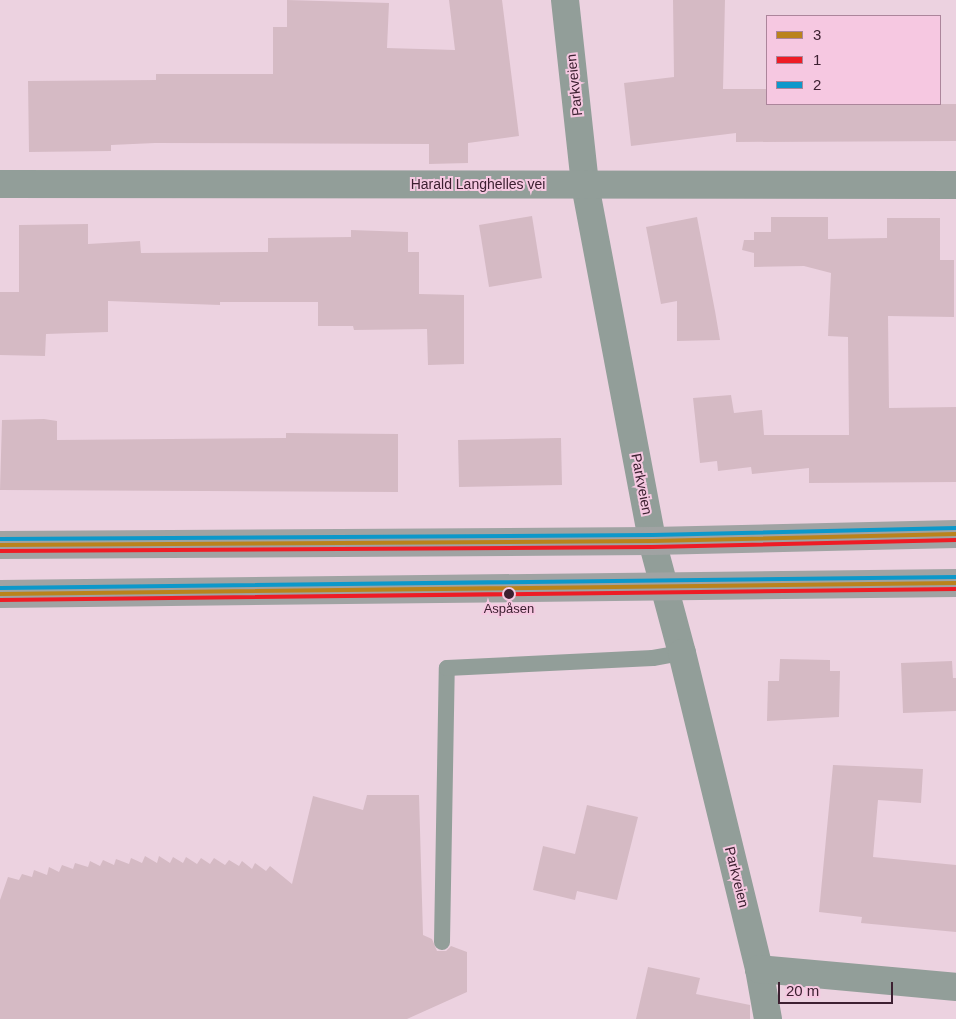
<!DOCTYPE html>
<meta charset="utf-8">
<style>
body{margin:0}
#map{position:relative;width:956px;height:1019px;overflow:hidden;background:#ecd2e0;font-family:Arial,sans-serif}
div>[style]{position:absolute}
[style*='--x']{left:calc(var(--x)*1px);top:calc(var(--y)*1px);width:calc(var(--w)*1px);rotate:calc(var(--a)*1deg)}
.building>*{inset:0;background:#d5bac4}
.lane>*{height:16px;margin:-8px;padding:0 8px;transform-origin:8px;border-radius:8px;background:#929e99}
.street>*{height:28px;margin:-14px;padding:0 14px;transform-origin:14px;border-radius:14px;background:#929e99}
.secondary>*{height:28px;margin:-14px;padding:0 14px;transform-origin:14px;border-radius:14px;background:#a0a3a3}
.bus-1>*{height:4px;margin:-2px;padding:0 2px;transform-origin:2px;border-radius:2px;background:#ba831c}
.bus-2>*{height:4px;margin:-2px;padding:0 2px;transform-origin:2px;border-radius:2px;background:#ee1c25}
.bus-3>*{height:4px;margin:-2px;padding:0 2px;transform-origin:2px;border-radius:2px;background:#0c98ca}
.dots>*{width:14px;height:14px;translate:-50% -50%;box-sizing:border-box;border:2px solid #f6c8e1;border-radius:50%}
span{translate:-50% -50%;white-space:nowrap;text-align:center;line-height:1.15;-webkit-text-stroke:4px #f6c8e1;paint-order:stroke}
.bus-label{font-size:13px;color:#3d2031}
.street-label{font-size:14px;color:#3d2031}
.legend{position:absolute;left:766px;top:15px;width:175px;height:90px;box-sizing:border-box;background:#f6c8e1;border:1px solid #ac859b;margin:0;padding:6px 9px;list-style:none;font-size:15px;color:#3d2031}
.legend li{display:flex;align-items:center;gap:10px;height:25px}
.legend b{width:25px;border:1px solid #ac859b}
.scale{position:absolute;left:778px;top:982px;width:115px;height:22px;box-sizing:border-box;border:2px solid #3d2031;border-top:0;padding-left:6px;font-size:15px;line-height:18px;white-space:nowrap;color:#3d2031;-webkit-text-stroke:4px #f6c8e1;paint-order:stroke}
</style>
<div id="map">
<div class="building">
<div style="clip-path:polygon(287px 0,389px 3px,387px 48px,455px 50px,449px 0,502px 0,519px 136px,468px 143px,468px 163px,429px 164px,429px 144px,155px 143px,111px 145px,111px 151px,29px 152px,28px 81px,156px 80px,156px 74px,273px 74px,273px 27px,287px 27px)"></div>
<div style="clip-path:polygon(673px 0,725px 0,723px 89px,767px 89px,767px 104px,956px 104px,956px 141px,736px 142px,736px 133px,631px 146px,624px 83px,674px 77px)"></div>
<div style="clip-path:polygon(532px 216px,542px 278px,489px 287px,479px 225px)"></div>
<div style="clip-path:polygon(697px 217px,715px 311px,720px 340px,677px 341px,677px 301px,661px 304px,646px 227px)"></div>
<div style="clip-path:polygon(771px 217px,828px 217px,828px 239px,887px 238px,887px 218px,940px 218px,940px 260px,954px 260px,954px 317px,888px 316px,889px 408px,956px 407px,956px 482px,809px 483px,809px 468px,752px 474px,751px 467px,718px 471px,717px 461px,700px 463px,693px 398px,731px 395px,734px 413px,762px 410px,764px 435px,849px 435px,848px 337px,828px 336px,831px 273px,804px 266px,754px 267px,754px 253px,742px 250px,744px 240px,754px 240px,754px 232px,771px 232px)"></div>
<div style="clip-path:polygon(88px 224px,88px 244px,140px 241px,141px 253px,268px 252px,268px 238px,351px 237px,351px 230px,408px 232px,408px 252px,419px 252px,419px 294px,464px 295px,464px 364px,428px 365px,427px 329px,354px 330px,353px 326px,318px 326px,318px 302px,220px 302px,220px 305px,108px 301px,108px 332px,46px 334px,45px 356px,0 355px,0 292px,19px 292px,19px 225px)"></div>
<div style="clip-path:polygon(44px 419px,57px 421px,57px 440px,286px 438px,286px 433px,398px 434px,398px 492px,0 490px,2px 420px)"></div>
<div style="clip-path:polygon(558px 438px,561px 438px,562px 485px,459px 487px,458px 440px)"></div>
<div style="clip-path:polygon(780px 659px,830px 660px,830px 671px,840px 671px,839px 717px,767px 721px,768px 681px,779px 681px)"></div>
<div style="clip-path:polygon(952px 661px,953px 678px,956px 678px,956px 711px,903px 713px,901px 663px)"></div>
<div style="clip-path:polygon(833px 765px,923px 769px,921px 803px,878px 800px,873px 857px,956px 865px,956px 932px,861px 923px,862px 917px,819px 912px)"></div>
<div style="clip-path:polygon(367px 795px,419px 795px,423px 935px,432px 939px,437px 951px,446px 951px,451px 946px,467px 952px,467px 992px,407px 1019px,0 1019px,0 900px,8px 877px,19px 880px,22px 874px,32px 877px,34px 870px,47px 875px,49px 867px,59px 872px,62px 865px,73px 869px,75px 863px,88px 867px,90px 861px,100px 866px,103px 860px,114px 865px,116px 859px,129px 864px,131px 858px,142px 863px,145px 856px,157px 863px,159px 856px,170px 863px,173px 857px,183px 863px,186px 857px,197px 864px,201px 858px,210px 864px,214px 858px,225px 865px,229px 860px,239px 866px,242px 861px,252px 869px,255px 863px,266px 871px,270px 866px,292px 884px,313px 796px,363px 810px)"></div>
<div style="clip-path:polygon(587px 805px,638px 817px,617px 900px,577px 891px,575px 900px,533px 890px,543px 846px,575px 854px)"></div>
<div style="clip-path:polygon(648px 967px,700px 978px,696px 994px,750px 1005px,750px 1019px,636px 1019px)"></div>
</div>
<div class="lane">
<div style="--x:442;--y:942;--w:274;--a:-89"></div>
<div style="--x:447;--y:668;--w:206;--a:-2.8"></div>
<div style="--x:653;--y:658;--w:29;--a:-10"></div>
</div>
<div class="street">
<div style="--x:565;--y:0;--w:186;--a:83.8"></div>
<div style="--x:585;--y:185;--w:362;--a:79.3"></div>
<div style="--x:652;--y:541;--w:116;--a:75"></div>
<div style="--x:682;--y:653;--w:325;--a:76.3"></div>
<div style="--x:759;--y:969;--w:51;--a:79.8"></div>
<div style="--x:0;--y:184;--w:956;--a:0.06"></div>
<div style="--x:759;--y:969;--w:198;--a:5.2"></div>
</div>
<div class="secondary">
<div style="--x:0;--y:545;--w:652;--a:-0.35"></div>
<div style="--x:652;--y:541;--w:304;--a:-1.3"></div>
<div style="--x:0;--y:594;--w:956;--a:-0.66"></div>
</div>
<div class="bus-1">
<div style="--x:0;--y:545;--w:652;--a:-0.35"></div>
<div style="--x:652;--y:541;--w:304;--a:-1.3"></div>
<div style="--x:0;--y:594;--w:956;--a:-0.66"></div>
</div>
<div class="bus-2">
<div style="--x:0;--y:551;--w:652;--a:-0.35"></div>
<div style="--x:652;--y:547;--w:304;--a:-1.3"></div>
<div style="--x:0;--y:600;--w:956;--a:-0.66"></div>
</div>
<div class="bus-3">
<div style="--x:0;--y:539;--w:652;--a:-0.35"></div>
<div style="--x:652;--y:535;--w:304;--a:-1.3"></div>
<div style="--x:0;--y:588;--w:956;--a:-0.66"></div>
</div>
<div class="dots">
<div style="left:509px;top:594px;background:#3d2031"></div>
</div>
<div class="bus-label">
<span style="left:509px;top:609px">Aspåsen</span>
</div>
<div class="street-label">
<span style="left:574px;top:85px;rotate:-96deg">Parkveien</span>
<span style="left:478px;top:184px">Harald Langhelles vei</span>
<span style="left:642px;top:484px;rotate:79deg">Parkveien</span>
<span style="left:737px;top:877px;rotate:76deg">Parkveien</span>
</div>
<ul class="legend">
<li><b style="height:6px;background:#ba831c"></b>3</li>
<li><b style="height:6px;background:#ee1c25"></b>1</li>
<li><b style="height:6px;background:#0c98ca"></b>2</li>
</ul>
<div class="scale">20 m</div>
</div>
